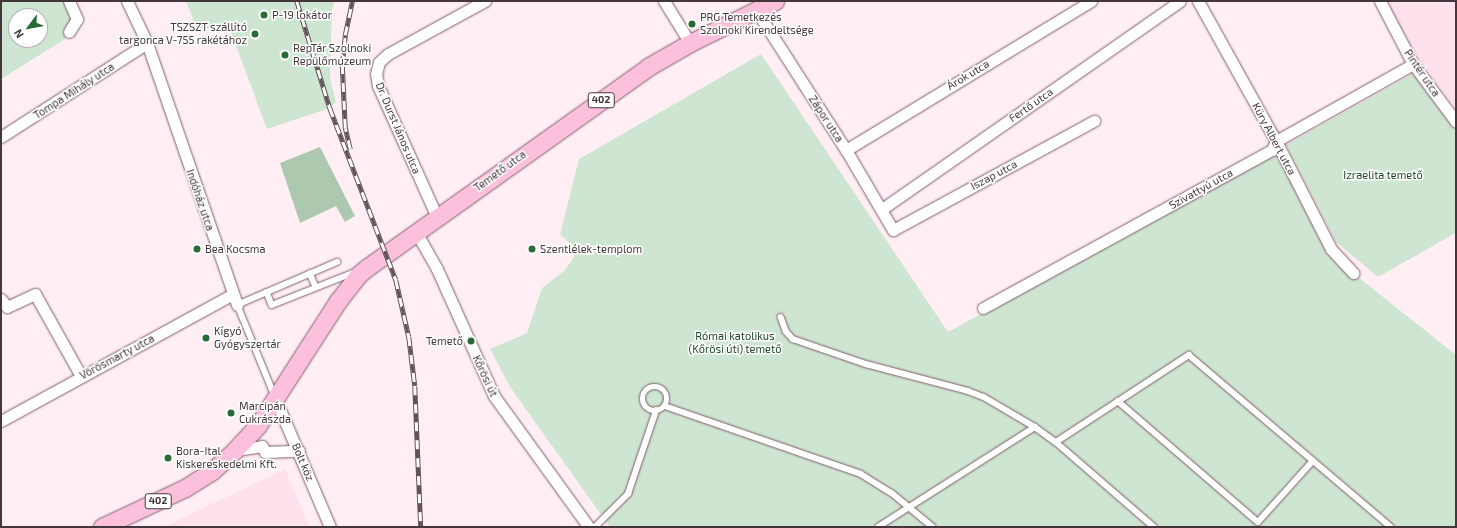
<!DOCTYPE html>
<meta charset="utf-8">
<style>
body{margin:0}
#map{position:relative;width:1457px;height:528px;overflow:hidden;background:#ffeff5;font-family:"Exo 2",sans-serif}
div>[style]{position:absolute}
[style*='--x']{left:calc(var(--x)*1px);top:calc(var(--y)*1px);width:calc(var(--w)*1px);rotate:calc(var(--a)*1deg)}
.built>*{inset:0;background:#fee1ed}
.green>*{inset:0;background:#cee6d1}
.forest>*{inset:0;background:#acc9af}
.roads{filter:drop-shadow(0 0 1px #805d6d) drop-shadow(0 0 1px #805d6d)}
.lane>*{height:5.5px;margin:-2.75px;padding:0 2.75px;transform-origin:2.75px;border-radius:2.75px;background:#fff}
.lane>.ring{margin:-2.75px;padding:0;box-sizing:content-box;background:none;border:5.5px solid #fff;border-radius:50%}
.street>*{height:11px;margin:-5.5px;padding:0 5.5px;transform-origin:5.5px;border-radius:5.5px;background:#fff}
.primary>*{height:17px;margin:-8.5px;padding:0 8.5px;transform-origin:8.5px;border-radius:8.5px;background:#fcc0dc}
.rail>*{height:4.5px;margin-top:-2.25px;transform-origin:0;background:repeating-linear-gradient(90deg,#fff 0 9px,#625359 0 18px);box-sizing:border-box;border-block:1px solid #625359}
.dots>*{width:11px;height:11px;translate:-50% -50%;box-sizing:border-box;border:2px solid #fff;border-radius:50%}
span{translate:-50% -50%;white-space:nowrap;text-align:center;line-height:1.15;-webkit-text-stroke:3px #fff;paint-order:stroke}
.shield-label span{padding:1px 3px;background:#fff;border:1px solid;border-radius:3px;-webkit-text-stroke-width:0}
.shield-label{font-size:10px;color:#45363c;font-weight:700}
.poi-label{font-size:11px;color:#45363c}
.left{translate:0 -50%;text-align:left}
.right{translate:-100% -50%;text-align:right}
.street-label{font-size:11px;color:#45363c}
.park-label{font-size:11px;color:#1b4824}
.frame{position:absolute;inset:0;border:2px solid #45363c;pointer-events:none}
.north{position:absolute;left:8px;top:8px;width:40px;height:40px;box-sizing:border-box;background:#fff;border:1px solid #b5afb1;border-radius:50%;rotate:238deg;font-size:11px;font-weight:700;line-height:16px;text-align:center;color:#45363c}
.north::after{content:'';display:block;margin:auto;width:14px;height:18px;background:#286b36;clip-path:polygon(50% 0,100% 100%,50% 72%,0 100%)}
</style>
<div id="map">
<div class="built">
<div style="clip-path:polygon(1386px 1px,1456px 1px,1456px 108px,1417px 57px)"></div>
<div style="clip-path:polygon(285px 469px,309px 527px,164px 527px)"></div>
</div>
<div class="green">
<div style="clip-path:polygon(evenodd,1px 1px,66px 1px,78px 31px,1px 79px,1px 1px,16px 16px,40px 16px,40px 40px,16px 40px,16px 16px)"></div>
<div style="clip-path:polygon(186px 1px,335px 1px,332px 10px,330px 78px,336px 102px,330px 108px,267px 129px,227px 22px,198px 32px)"></div>
<div style="clip-path:polygon(761px 54px,948px 332px,1276px 151px,1330px 251px,1353px 273px,1456px 355px,1456px 527px,610px 527px,510px 387px,490px 349px,527px 333px,542px 288px,564px 271px,572px 260px,576px 250px,560px 234px,579px 159px)"></div>
<div style="clip-path:polygon(1418px 71px,1456px 121px,1456px 233px,1378px 277px,1336px 242px,1286px 145px)"></div>
</div>
<div class="forest">
<div style="clip-path:polygon(320px 147px,355px 216px,345px 222px,336px 206px,300px 223px,280px 163px)"></div>
</div>
<div class="roads">
<div class="lane">
<div style="--x:310;--y:273;--w:15;--a:67"></div>
<div style="--x:267;--y:292;--w:14;--a:69"></div>
<div style="--x:272;--y:305;--w:87;--a:-21.6"></div>
<div style="--x:781;--y:317;--w:15;--a:70"></div>
<div style="--x:786;--y:331;--w:11;--a:49"></div>
<div style="--x:793;--y:339;--w:77;--a:18.9"></div>
<div style="--x:866;--y:364;--w:106;--a:14.8"></div>
<div style="--x:968;--y:391;--w:17;--a:21"></div>
<div style="--x:984;--y:397;--w:59;--a:30.5"></div>
<div style="--x:1035;--y:427;--w:26;--a:36"></div>
<div style="--x:1056;--y:442;--w:130;--a:40.9"></div>
<div class="ring" style="left:643px;top:387px;width:18.5px;height:18.5px"></div>
<div style="--x:274;--y:395;--w:97;--a:-112.3"></div>
<div style="--x:237;--y:305;--w:109;--a:-23.3"></div>
<div style="--x:1118;--y:401;--w:185;--a:40.8"></div>
<div style="--x:1258;--y:522;--w:82;--a:-48"></div>
<div style="--x:665;--y:406;--w:207;--a:19.1"></div>
<div style="--x:861;--y:474;--w:36;--a:32"></div>
<div style="--x:892;--y:493;--w:53;--a:39.7"></div>
<div style="--x:1056;--y:442;--w:159;--a:-33.2"></div>
<div style="--x:1189;--y:355;--w:265;--a:40.4"></div>
<div style="--x:595;--y:527;--w:47;--a:-45"></div>
<div style="--x:628;--y:494;--w:88;--a:-71.4"></div>
<div style="--x:878;--y:527;--w:186;--a:-32.5"></div>
</div>
<div class="street">
<div style="--x:69;--y:1;--w:20;--a:66"></div>
<div style="--x:77;--y:19;--w:15;--a:122"></div>
<div style="--x:127;--y:1;--w:47;--a:64.5"></div>
<div style="--x:147;--y:43;--w:277;--a:71"></div>
<div style="--x:664;--y:1;--w:49;--a:58.2"></div>
<div style="--x:1198;--y:1;--w:160;--a:60.9"></div>
<div style="--x:1276;--y:141;--w:121;--a:63"></div>
<div style="--x:1331;--y:249;--w:33;--a:47"></div>
<div style="--x:1380;--y:1;--w:71;--a:62.4"></div>
<div style="--x:1413;--y:64;--w:72;--a:53.4"></div>
<div style="--x:756;--y:10;--w:166;--a:57.3"></div>
<div style="--x:846;--y:150;--w:93;--a:59.6"></div>
<div style="--x:893;--y:230;--w:229;--a:-28.5"></div>
<div style="--x:1;--y:137;--w:174;--a:-32.8"></div>
<div style="--x:846;--y:150;--w:287;--a:-31.3"></div>
<div style="--x:882;--y:209;--w:363;--a:-34.9"></div>
<div style="--x:437;--y:217;--w:144;--a:-114.2"></div>
<div style="--x:378;--y:86;--w:12;--a:-99"></div>
<div style="--x:376;--y:74;--w:12;--a:-76"></div>
<div style="--x:379;--y:62;--w:12;--a:-42"></div>
<div style="--x:388;--y:54;--w:111;--a:-28.7"></div>
<div style="--x:416;--y:232;--w:43;--a:60.4"></div>
<div style="--x:437;--y:269;--w:139;--a:65.8"></div>
<div style="--x:494;--y:396;--w:162;--a:54.1"></div>
<div style="--x:1;--y:299;--w:10;--a:53"></div>
<div style="--x:7;--y:307;--w:31;--a:-25"></div>
<div style="--x:35;--y:294;--w:94;--a:60.7"></div>
<div style="--x:983;--y:308;--w:329;--a:-28.7"></div>
<div style="--x:1272;--y:150;--w:10;--a:-66"></div>
<div style="--x:1276;--y:141;--w:157;--a:-29.3"></div>
<div style="--x:275;--y:398;--w:140;--a:66.9"></div>
<div style="--x:1;--y:421;--w:264;--a:-28.7"></div>
<div style="--x:235;--y:450;--w:27;--a:-8"></div>
<div style="--x:262;--y:446;--w:7;--a:63"></div>
<div style="--x:265;--y:452;--w:34;--a:-2"></div>
</div>
<div class="primary">
<div style="--x:102;--y:527;--w:92;--a:-25.2"></div>
<div style="--x:185;--y:488;--w:32;--a:-32"></div>
<div style="--x:212;--y:471;--w:31;--a:-42"></div>
<div style="--x:235;--y:450;--w:34;--a:-47"></div>
<div style="--x:258;--y:425;--w:148;--a:-57.2"></div>
<div style="--x:338;--y:301;--w:33;--a:-52"></div>
<div style="--x:358;--y:275;--w:13;--a:-39"></div>
<div style="--x:368;--y:267;--w:344;--a:-35.5"></div>
<div style="--x:648;--y:67;--w:48;--a:-29.7"></div>
<div style="--x:690;--y:43;--w:95;--a:-26.3"></div>
</div>
</div>
<div class="rail">
<div style="--x:297;--y:1;--w:112;--a:72.9"></div>
<div style="--x:330;--y:108;--w:184;--a:69"></div>
<div style="--x:396;--y:280;--w:58;--a:77.2"></div>
<div style="--x:409;--y:337;--w:49;--a:83"></div>
<div style="--x:415;--y:386;--w:141;--a:87.6"></div>
<div style="--x:350;--y:149;--w:22;--a:-103"></div>
<div style="--x:345;--y:128;--w:63;--a:-92.7"></div>
<div style="--x:342;--y:65;--w:30;--a:-84"></div>
<div style="--x:345;--y:35;--w:35;--a:-78"></div>
</div>
<div class="dots">
<div style="left:264px;top:15px;background:#286b36"></div>
<div style="left:692px;top:24px;background:#286b36"></div>
<div style="left:255px;top:34px;background:#286b36"></div>
<div style="left:285px;top:55px;background:#286b36"></div>
<div style="left:197px;top:249px;background:#286b36"></div>
<div style="left:532px;top:249px;background:#286b36"></div>
<div style="left:206px;top:338px;background:#286b36"></div>
<div style="left:471px;top:341px;background:#286b36"></div>
<div style="left:231px;top:413px;background:#286b36"></div>
<div style="left:168px;top:458px;background:#286b36"></div>
</div>
<div class="shield-label">
<span style="left:601px;top:100px">402</span>
<span style="left:158px;top:501px">402</span>
</div>
<div class="poi-label">
<span class="left" style="left:272px;top:15px">P-19 lokátor</span>
<span class="left" style="left:700px;top:24px">PRG Temetkezés<br>Szolnoki Kirendeltsége</span>
<span class="right" style="left:247px;top:34px">TSZSZT szállító<br>targonca V-755 rakétához</span>
<span class="left" style="left:293px;top:55px">RepTár Szolnoki<br>Repülőmúzeum</span>
<span class="left" style="left:205px;top:249px">Bea Kocsma</span>
<span class="left" style="left:540px;top:249px">Szentlélek-templom</span>
<span class="left" style="left:214px;top:338px">Kígyó<br>Gyógyszertár</span>
<span class="right" style="left:463px;top:341px">Temető</span>
<span class="left" style="left:239px;top:413px">Marcipán<br>Cukrászda</span>
<span class="left" style="left:176px;top:458px">Bora-Ital<br>Kiskereskedelmi Kft.</span>
</div>
<div class="street-label">
<span style="left:1422px;top:73px;rotate:56deg">Pintér utca</span>
<span style="left:968px;top:75px;rotate:-31deg">Árok utca</span>
<span style="left:74px;top:91px;rotate:-33deg">Tompa Mihály utca</span>
<span style="left:1031px;top:105px;rotate:-35deg">Fertő utca</span>
<span style="left:826px;top:119px;rotate:57deg">Zápor utca</span>
<span style="left:398px;top:128px;rotate:67deg">Dr. Durst János utca</span>
<span style="left:1274px;top:139px;rotate:62deg">Küry Albert utca</span>
<span style="left:500px;top:171px;rotate:-36deg">Temető utca</span>
<span style="left:994px;top:175px;rotate:-28deg">Iszap utca</span>
<span style="left:1201px;top:189px;rotate:-29deg">Szivattyú utca</span>
<span style="left:200px;top:200px;rotate:71deg">Indóház utca</span>
<span style="left:117px;top:357px;rotate:-28deg">Vörösmarty utca</span>
<span style="left:485px;top:376px;rotate:65deg">Kőrösi út</span>
<span style="left:303px;top:462px;rotate:67deg">Bolt köz</span>
</div>
<div class="park-label">
<span style="left:1383px;top:175px">Izraelita temető</span>
<span style="left:735px;top:343px">Római katolikus<br>(Kőrösi úti) temető</span>
</div>
<div class="frame"></div>
<div class="north">N</div>
</div>
